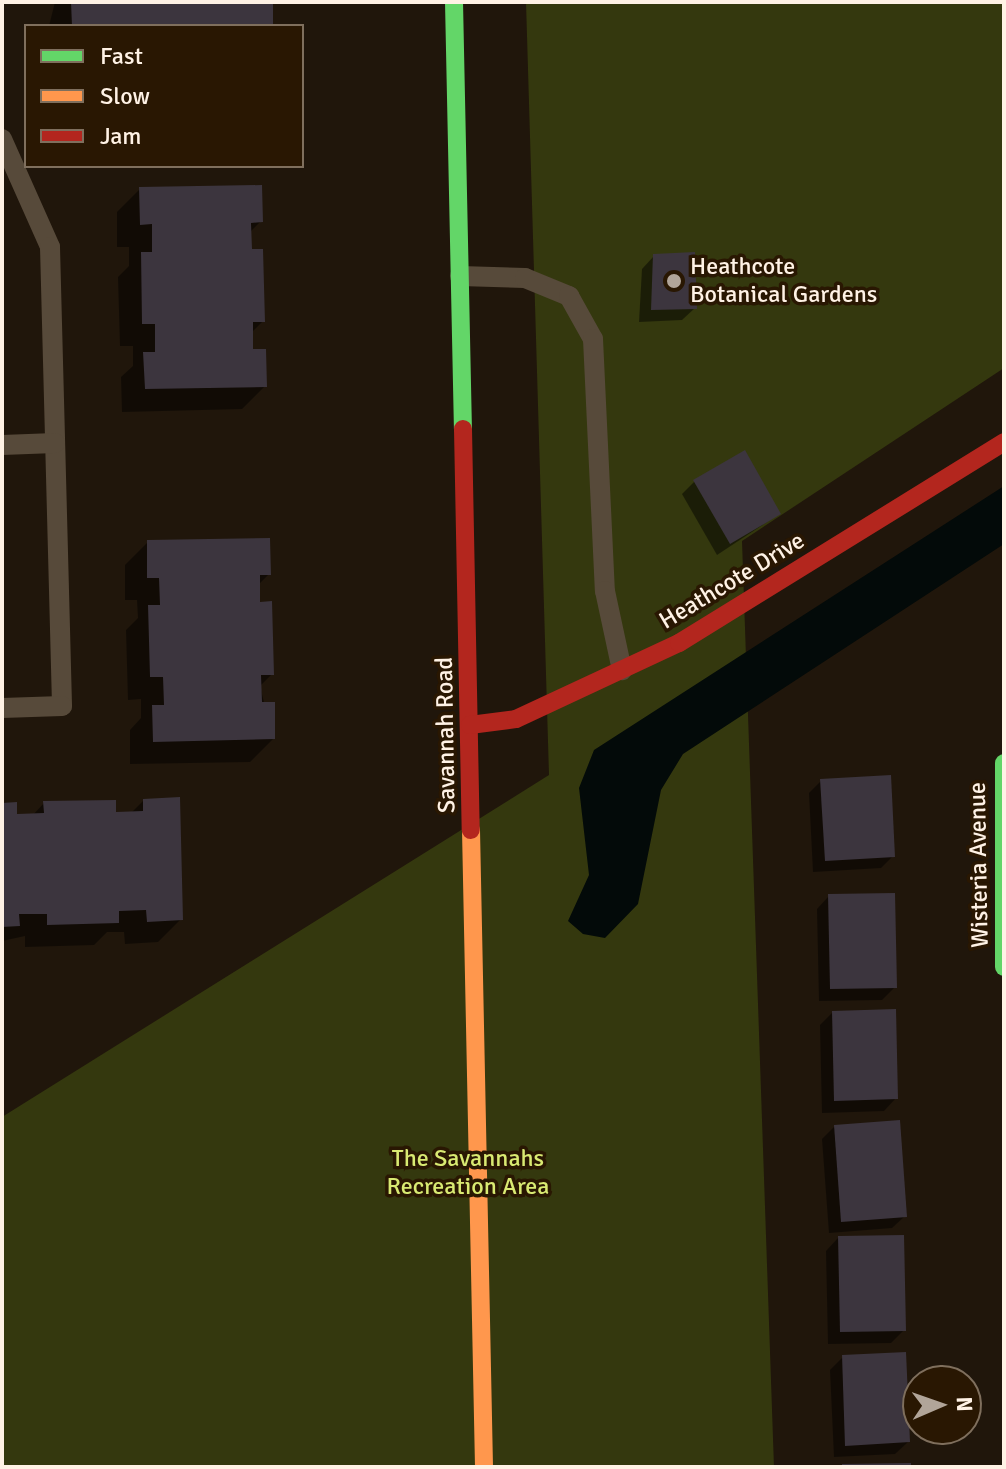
<!DOCTYPE html>
<style>
body{margin:0}
#map{position:relative;width:1006px;height:1469px;overflow:hidden;background:#20160b;font-family:Signika,sans-serif}
div>[style]{position:absolute}
[style*='--x']{left:calc(var(--x)*1px);top:calc(var(--y)*1px);width:calc(var(--w)*1px);rotate:calc(var(--a)*1deg)}
.green>*{inset:0;background:#34380e}
.water>*{inset:0;background:#030a09}
.shadow>*{inset:0;background:#0007}
.building>*{inset:0;background:#3c353e}
.lane>*{height:20px;margin:-10px;padding:0 10px;transform-origin:10px;border-radius:10px;background:#574a3a}
.fast>*{height:18px;margin:-9px;padding:0 9px;transform-origin:9px;border-radius:9px;background:#63d668}
.slow>*{height:18px;margin:-9px;padding:0 9px;transform-origin:9px;border-radius:9px;background:#ff974d}
.jam>*{height:18px;margin:-9px;padding:0 9px;transform-origin:9px;border-radius:9px;background:#b3261e}
.dots>*{width:22px;height:22px;translate:-50% -50%;box-sizing:border-box;border:4px solid #291702;border-radius:50%}
span{translate:-50% -50%;white-space:nowrap;text-align:center;line-height:1.15;-webkit-text-stroke:7px #291702;paint-order:stroke}
.poi-label{font-size:24px;color:#fff2e5}
.left{translate:0 -50%;text-align:left}
.street-label{font-size:24px;color:#fff2e5}
.park-label{font-size:24px;color:#d9ea72}
.frame{position:absolute;inset:0;border:4px solid #fff2e5;pointer-events:none}
.legend{position:absolute;left:24px;top:24px;width:280px;height:144px;box-sizing:border-box;background:#291702;border:2px solid #7f6f5d;margin:0;padding:10px 14px;list-style:none;font-size:24px;color:#fff2e5}
.legend li{display:flex;align-items:center;gap:16px;height:40px}
.legend b{width:40px;border:2px solid #7f6f5d}
.north{position:absolute;left:902px;top:1365px;width:80px;height:80px;box-sizing:border-box;background:#291702;border:2px solid #7f6f5d;border-radius:50%;rotate:88deg;font-size:22px;font-weight:700;line-height:32px;text-align:center;color:#fff2e5}
.north::after{content:'';display:block;margin:auto;width:28px;height:36px;background:#b1a599;clip-path:polygon(50% 0,100% 100%,50% 72%,0 100%)}
</style>
<div id="map">
<div class="green">
<div style="clip-path:polygon(526px 2px,1004px 2px,1004px 368px,742px 541px,774px 1467px,2px 1467px,2px 1117px,549px 775px)"></div>
</div>
<div class="water">
<div style="clip-path:polygon(1004px 486px,1004px 544px,683px 754px,661px 790px,638px 904px,605px 938px,583px 934px,568px 921px,589px 875px,579px 788px,594px 750px)"></div>
</div>
<div class="shadow">
<div style="clip-path:polygon(55px 2px,271px 2px,271px 26px,49px 26px)"></div>
<div style="clip-path:polygon(140px 189px,261px 221px,249px 233px,263px 321px,251px 333px,252px 351px,265px 386px,242px 409px,122px 412px,121px 377px,133px 366px,133px 346px,120px 346px,118px 277px,129px 266px,129px 247px,117px 247px,117px 212px)"></div>
<div style="clip-path:polygon(654px 256px,695px 308px,682px 320px,639px 322px,642px 269px)"></div>
<div style="clip-path:polygon(695px 481px,779px 514px,717px 555px,682px 494px)"></div>
<div style="clip-path:polygon(148px 542px,269px 574px,258px 585px,258px 604px,272px 674px,260px 686px,273px 739px,250px 762px,130px 764px,130px 730px,141px 718px,141px 699px,128px 700px,126px 630px,138px 618px,137px 600px,125px 600px,125px 565px)"></div>
<div style="clip-path:polygon(821px 781px,893px 856px,881px 868px,813px 872px,809px 793px)"></div>
<div style="clip-path:polygon(143px 801px,181px 919px,158px 942px,125px 944px,124px 932px,107px 932px,94px 945px,25px 947px,25px 936px,2px 941px,2px 805px,15px 816px,32px 816px,44px 803px,114px 814px,131px 813px)"></div>
<div style="clip-path:polygon(829px 896px,895px 987px,882px 1000px,819px 1001px,817px 909px)"></div>
<div style="clip-path:polygon(832px 1013px,896px 1098px,884px 1111px,822px 1113px,820px 1025px)"></div>
<div style="clip-path:polygon(834px 1127px,905px 1216px,892px 1228px,829px 1233px,822px 1139px)"></div>
<div style="clip-path:polygon(838px 1238px,904px 1330px,891px 1343px,828px 1344px,826px 1251px)"></div>
<div style="clip-path:polygon(843px 1357px,908px 1442px,895px 1454px,834px 1457px,830px 1370px)"></div>
</div>
<div class="building">
<div style="clip-path:polygon(71px 2px,273px 2px,273px 26px,72px 26px)"></div>
<div style="clip-path:polygon(262px 185px,263px 222px,251px 223px,252px 249px,263px 249px,265px 322px,253px 322px,253px 349px,266px 349px,267px 387px,145px 389px,143px 352px,155px 352px,155px 324px,142px 324px,141px 252px,152px 252px,152px 224px,140px 225px,139px 187px)"></div>
<div style="clip-path:polygon(695px 252px,697px 309px,651px 310px,653px 254px)"></div>
<div style="clip-path:polygon(745px 450px,781px 514px,730px 544px,693px 480px)"></div>
<div style="clip-path:polygon(270px 538px,271px 575px,260px 575px,260px 602px,272px 601px,274px 675px,261px 675px,262px 702px,275px 702px,275px 739px,153px 742px,152px 705px,164px 705px,163px 677px,150px 677px,148px 605px,160px 605px,159px 578px,147px 578px,147px 540px)"></div>
<div style="clip-path:polygon(891px 775px,895px 857px,825px 861px,820px 779px)"></div>
<div style="clip-path:polygon(180px 797px,183px 920px,147px 922px,146px 910px,119px 911px,119px 923px,47px 925px,47px 914px,19px 914px,20px 926px,2px 927px,2px 803px,17px 802px,17px 814px,44px 813px,43px 801px,116px 800px,116px 812px,143px 811px,143px 799px)"></div>
<div style="clip-path:polygon(895px 893px,897px 988px,830px 989px,828px 894px)"></div>
<div style="clip-path:polygon(896px 1009px,898px 1099px,834px 1101px,832px 1011px)"></div>
<div style="clip-path:polygon(900px 1120px,907px 1217px,841px 1222px,834px 1125px)"></div>
<div style="clip-path:polygon(904px 1235px,906px 1331px,840px 1332px,838px 1236px)"></div>
<div style="clip-path:polygon(906px 1352px,910px 1442px,845px 1446px,842px 1355px)"></div>
<div style="clip-path:polygon(911px 1463px,911px 1467px,842px 1467px,842px 1464px)"></div>
</div>
<div class="lane">
<div style="--x:2;--y:139;--w:118;--a:66"></div>
<div style="--x:50;--y:247;--w:459;--a:88.5"></div>
<div style="--x:62;--y:706;--w:60;--a:178.1"></div>
<div style="--x:460;--y:276;--w:65;--a:1.8"></div>
<div style="--x:525;--y:278;--w:48;--a:22.2"></div>
<div style="--x:569;--y:296;--w:49;--a:60.8"></div>
<div style="--x:593;--y:339;--w:252;--a:87.3"></div>
<div style="--x:605;--y:591;--w:81;--a:77.9"></div>
<div style="--x:2;--y:445;--w:53;--a:-2.2"></div>
</div>
<div class="fast">
<div style="--x:454;--y:2;--w:427;--a:88.8"></div>
<div style="--x:1004;--y:763;--w:204;--a:90"></div>
</div>
<div class="slow">
<div style="--x:471;--y:830;--w:637;--a:88.83"></div>
</div>
<div class="jam">
<div style="--x:463;--y:429;--w:401;--a:88.9"></div>
<div style="--x:470;--y:725;--w:46;--a:-7.4"></div>
<div style="--x:516;--y:719;--w:180;--a:-25"></div>
<div style="--x:679;--y:643;--w:382;--a:-31.7"></div>
</div>
<div class="dots">
<div style="left:674px;top:281px;background:#b1a599"></div>
</div>
<div class="poi-label">
<span class="left" style="left:690px;top:281px">Heathcote<br>Botanical Gardens</span>
</div>
<div class="street-label">
<span style="left:732px;top:581px;rotate:-31deg">Heathcote Drive</span>
<span style="left:446px;top:735px;rotate:-91deg">Savannah Road</span>
<span style="left:979px;top:865px;rotate:-91deg">Wisteria Avenue</span>
</div>
<div class="park-label">
<span style="left:468px;top:1173px">The Savannahs<br>Recreation Area</span>
</div>
<div class="frame"></div>
<ul class="legend">
<li><b style="height:10px;background:#63d668"></b>Fast</li>
<li><b style="height:10px;background:#ff974d"></b>Slow</li>
<li><b style="height:10px;background:#b3261e"></b>Jam</li>
</ul>
<div class="north">N</div>
</div>
